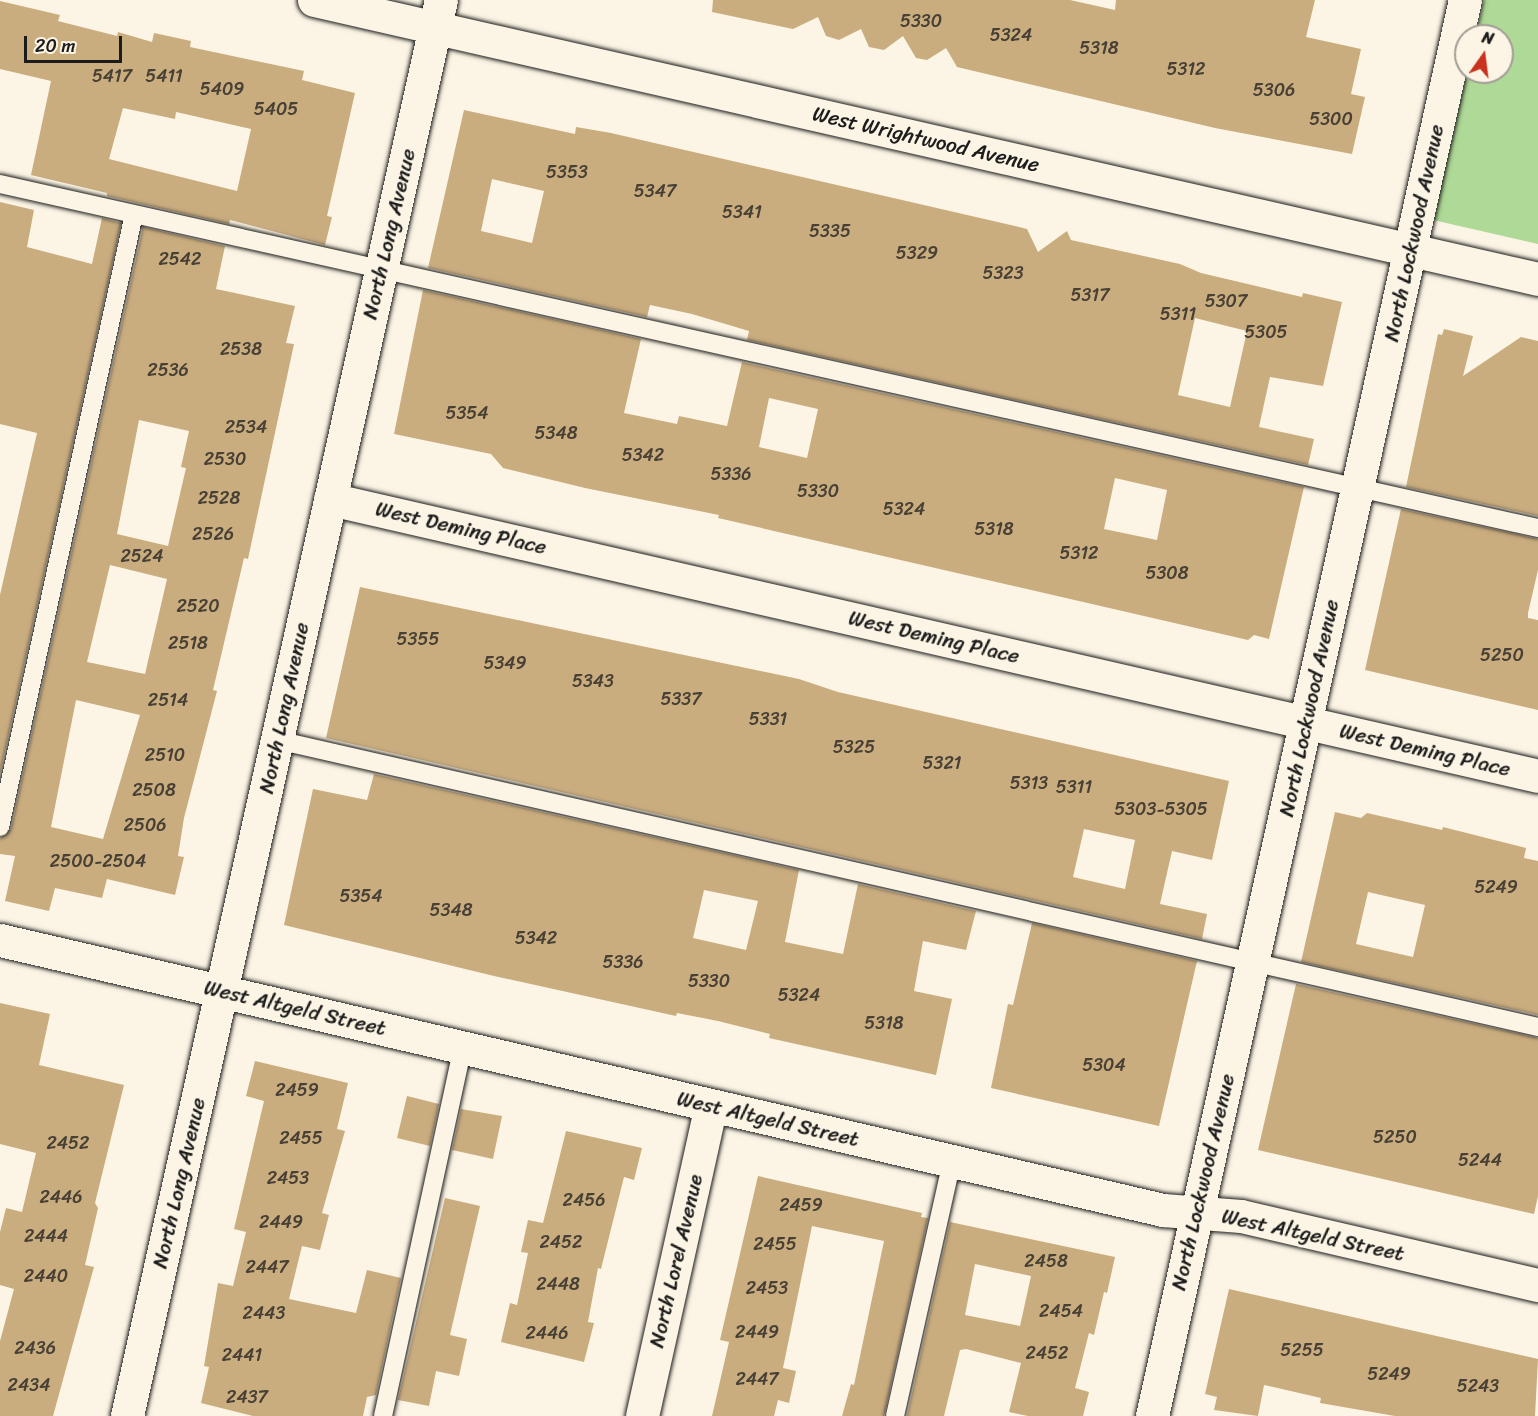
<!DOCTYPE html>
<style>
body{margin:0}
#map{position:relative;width:1538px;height:1416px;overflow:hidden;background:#fcf5e5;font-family:Sriracha,sans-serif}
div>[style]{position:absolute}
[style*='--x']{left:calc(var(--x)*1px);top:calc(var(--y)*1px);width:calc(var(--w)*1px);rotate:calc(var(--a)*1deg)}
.green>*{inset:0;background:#afd996}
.building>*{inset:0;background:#caad7f}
.roads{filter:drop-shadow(0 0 2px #1c1c1c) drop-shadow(0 0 2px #1c1c1c)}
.lane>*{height:18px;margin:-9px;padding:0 9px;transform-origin:9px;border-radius:9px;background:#fcf5e5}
.street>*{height:33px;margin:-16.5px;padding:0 16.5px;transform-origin:16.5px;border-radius:16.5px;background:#fcf5e5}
span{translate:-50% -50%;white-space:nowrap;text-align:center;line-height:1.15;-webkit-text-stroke:5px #fcf5e5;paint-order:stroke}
.number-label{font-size:18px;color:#484035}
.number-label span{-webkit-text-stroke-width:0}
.street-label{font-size:21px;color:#1c1c1c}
.north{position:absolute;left:1454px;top:24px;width:60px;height:60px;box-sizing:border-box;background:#fcf5e5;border:2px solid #a29e95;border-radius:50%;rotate:14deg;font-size:16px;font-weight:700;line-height:24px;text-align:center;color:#1c1c1c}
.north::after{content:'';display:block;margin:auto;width:21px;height:27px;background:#c8321e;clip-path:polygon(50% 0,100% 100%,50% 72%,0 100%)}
.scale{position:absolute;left:24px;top:36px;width:98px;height:27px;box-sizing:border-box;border:3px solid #1c1c1c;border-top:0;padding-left:8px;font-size:18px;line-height:21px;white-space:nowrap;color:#1c1c1c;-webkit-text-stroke:4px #fcf5e5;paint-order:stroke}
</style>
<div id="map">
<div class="green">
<div style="clip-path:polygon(1484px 0,1538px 0,1538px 244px,1433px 220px,1467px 72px,1502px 72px,1502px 36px,1476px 36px)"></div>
</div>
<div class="building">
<div style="clip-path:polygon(713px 0,1070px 0,1115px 10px,1116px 0,1315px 0,1306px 37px,1361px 49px,1351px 94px,1365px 97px,1352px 154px,1215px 128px,957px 67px,946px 48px,927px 60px,916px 58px,903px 36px,884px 50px,869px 47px,861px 29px,839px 40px,826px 36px,818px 17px,793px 29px,712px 12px)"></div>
<div style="clip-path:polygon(evenodd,0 1px,60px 15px,58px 21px,117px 36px,118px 32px,152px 42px,154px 33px,191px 41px,190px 47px,304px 71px,302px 80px,355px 93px,327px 216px,332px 217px,325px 245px,230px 220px,229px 224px,107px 196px,107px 193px,31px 175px,51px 81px,0 69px,0 1px,123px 108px,175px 119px,176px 112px,251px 129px,237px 191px,109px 159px,123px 108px)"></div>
<div style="clip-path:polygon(evenodd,464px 110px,575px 134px,576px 127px,611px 133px,1015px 226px,1027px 229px,1038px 252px,1067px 231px,1071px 240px,1180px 264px,1201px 273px,1302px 297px,1303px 293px,1342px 302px,1323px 386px,1270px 377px,1259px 427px,1314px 439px,1308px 465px,747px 340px,749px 331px,692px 314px,650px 305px,647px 317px,428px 268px,464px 110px,492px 179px,544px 191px,532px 243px,481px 231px,492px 179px,464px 110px,1195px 318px,1247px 331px,1230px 407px,1178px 395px,1195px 318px)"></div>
<div style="clip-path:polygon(0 202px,34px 210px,27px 247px,92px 264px,102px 218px,121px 223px,0 774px,0 595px,37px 433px,0 424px)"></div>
<div style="clip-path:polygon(evenodd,143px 227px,225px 246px,216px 289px,295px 306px,286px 343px,294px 344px,248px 559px,244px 558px,213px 690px,217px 691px,184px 818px,178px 856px,184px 857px,175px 895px,107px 879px,102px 898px,55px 888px,49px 911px,5px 901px,15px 856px,0 854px,0 838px,11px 829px,143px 227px,139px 420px,189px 431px,181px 467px,186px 468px,168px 546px,117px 534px,139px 420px,143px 227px,110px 565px,167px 579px,145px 674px,87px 662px,110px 565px,143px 227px,76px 700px,140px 715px,103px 839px,51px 827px,76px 700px)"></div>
<div style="clip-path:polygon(evenodd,423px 290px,641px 339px,624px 413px,677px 424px,679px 416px,727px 426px,742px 362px,1304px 487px,1269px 639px,1254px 635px,1248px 640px,1235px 637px,718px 518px,719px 515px,585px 488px,503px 468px,491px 454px,394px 434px,423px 290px,769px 398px,818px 409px,807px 458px,759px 447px,769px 398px,423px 290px,1115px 478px,1167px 490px,1157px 540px,1104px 529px,1115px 478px)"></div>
<div style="clip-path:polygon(1444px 329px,1473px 336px,1463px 376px,1521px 337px,1538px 341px,1538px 516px,1406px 487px,1438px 334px,1442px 335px)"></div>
<div style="clip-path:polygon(1401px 509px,1538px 539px,1538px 570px,1528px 613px,1528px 618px,1538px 620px,1538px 710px,1365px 670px)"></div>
<div style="clip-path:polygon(evenodd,360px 587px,799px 679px,838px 692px,1229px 781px,1212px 860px,1172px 851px,1160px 904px,1207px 914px,1202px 939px,326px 738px,360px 587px,1084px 829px,1135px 840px,1125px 889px,1073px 877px,1084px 829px)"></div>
<div style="clip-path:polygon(evenodd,374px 774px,799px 870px,785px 942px,843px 954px,858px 884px,976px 911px,966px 950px,923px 941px,914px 991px,952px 999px,936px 1075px,769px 1038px,770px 1034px,718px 1021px,677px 1013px,676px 1016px,494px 976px,284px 925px,313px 789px,367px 800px,374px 774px,704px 890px,758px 901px,746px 950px,693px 938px,704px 890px)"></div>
<div style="clip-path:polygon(evenodd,1335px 812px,1361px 818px,1367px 813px,1442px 830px,1443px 827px,1526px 848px,1524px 858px,1538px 861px,1538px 1015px,1301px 962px,1335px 812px,1368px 892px,1425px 905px,1413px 957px,1356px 944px,1368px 892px)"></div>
<div style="clip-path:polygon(1032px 923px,1197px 961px,1159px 1126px,991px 1088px,1008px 1004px,1013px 1005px)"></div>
<div style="clip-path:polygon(1296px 984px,1538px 1038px,1538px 1196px,1534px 1214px,1258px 1150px)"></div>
<div style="clip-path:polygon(0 1003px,50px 1014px,39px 1065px,124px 1085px,95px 1203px,98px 1208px,85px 1265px,94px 1267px,53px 1416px,0 1416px,0 1341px,14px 1289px,0 1285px,0 1232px,6px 1208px,22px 1212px,36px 1153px,0 1144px)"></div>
<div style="clip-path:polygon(255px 1061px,348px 1083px,337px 1129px,345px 1131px,322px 1213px,329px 1215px,320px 1250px,302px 1246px,289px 1299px,356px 1313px,367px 1270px,401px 1278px,376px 1395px,367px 1397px,363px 1416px,253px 1416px,201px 1403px,209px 1367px,204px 1366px,218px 1283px,233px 1286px,246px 1232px,234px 1229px,264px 1101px,246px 1096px)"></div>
<div style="clip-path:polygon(407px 1096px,439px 1104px,430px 1146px,397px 1138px)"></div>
<div style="clip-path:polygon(461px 1109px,502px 1116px,493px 1159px,452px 1150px)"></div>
<div style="clip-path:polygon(566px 1131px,642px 1148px,634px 1180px,624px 1177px,601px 1269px,598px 1268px,588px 1322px,594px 1323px,584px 1362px,501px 1342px,510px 1303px,517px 1305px,528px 1253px,521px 1252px,528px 1220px,543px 1223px)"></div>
<div style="clip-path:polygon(758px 1176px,922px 1213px,921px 1217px,928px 1218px,884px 1416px,842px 1416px,851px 1384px,854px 1385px,884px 1241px,812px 1226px,783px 1368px,796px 1371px,789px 1403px,778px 1400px,774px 1416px,712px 1416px,729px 1342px,720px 1340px)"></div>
<div style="clip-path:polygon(445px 1198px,480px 1206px,450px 1335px,467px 1339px,459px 1376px,436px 1371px,429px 1406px,398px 1400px)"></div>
<div style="clip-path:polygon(evenodd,950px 1222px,1115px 1257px,1107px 1293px,1104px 1292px,1094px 1335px,1089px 1333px,1075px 1388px,1089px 1392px,1083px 1416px,1028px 1416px,1009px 1412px,1021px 1363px,966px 1349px,960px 1350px,944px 1416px,907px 1416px,950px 1222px,975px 1264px,1031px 1276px,1020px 1326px,965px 1315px,975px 1264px)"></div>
<div style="clip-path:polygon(1229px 1289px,1538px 1359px,1535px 1416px,1395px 1416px,1320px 1403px,1321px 1398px,1264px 1385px,1258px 1416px,1214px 1410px,1217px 1397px,1205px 1394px)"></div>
</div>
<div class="roads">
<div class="lane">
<div style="--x:0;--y:184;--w:1576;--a:12.61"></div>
<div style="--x:277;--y:740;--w:1293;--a:12.82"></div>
<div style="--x:0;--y:827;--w:627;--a:-77.67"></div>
<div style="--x:383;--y:1416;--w:378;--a:-77.8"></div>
<div style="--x:895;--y:1416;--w:261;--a:-77.4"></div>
</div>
<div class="street">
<div style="--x:314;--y:0;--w:1255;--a:12.84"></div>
<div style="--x:330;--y:499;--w:1239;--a:12.91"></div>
<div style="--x:0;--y:940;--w:1194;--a:13.07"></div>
<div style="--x:1163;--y:1210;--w:78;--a:4.4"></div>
<div style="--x:1241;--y:1216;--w:305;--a:13.1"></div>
<div style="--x:127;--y:1416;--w:1450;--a:-77.5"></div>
<div style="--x:642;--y:1416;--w:318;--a:-77.5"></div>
<div style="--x:1152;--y:1416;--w:1450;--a:-77.54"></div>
</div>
</div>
<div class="number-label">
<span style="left:921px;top:21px">5330</span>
<span style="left:1011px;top:35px">5324</span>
<span style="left:1099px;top:48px">5318</span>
<span style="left:1186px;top:69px">5312</span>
<span style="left:112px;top:76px">5417</span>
<span style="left:164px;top:76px">5411</span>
<span style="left:222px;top:89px">5409</span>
<span style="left:1274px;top:90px">5306</span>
<span style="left:276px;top:109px">5405</span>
<span style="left:1331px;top:119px">5300</span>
<span style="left:567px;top:172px">5353</span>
<span style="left:655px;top:191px">5347</span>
<span style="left:742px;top:212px">5341</span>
<span style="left:830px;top:231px">5335</span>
<span style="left:917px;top:253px">5329</span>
<span style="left:180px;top:259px">2542</span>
<span style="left:1003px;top:273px">5323</span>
<span style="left:1090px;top:295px">5317</span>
<span style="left:1226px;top:301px">5307</span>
<span style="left:1178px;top:314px">5311</span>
<span style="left:1266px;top:332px">5305</span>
<span style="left:241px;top:349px">2538</span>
<span style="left:168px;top:370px">2536</span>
<span style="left:467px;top:413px">5354</span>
<span style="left:246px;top:427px">2534</span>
<span style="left:556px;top:433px">5348</span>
<span style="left:643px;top:455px">5342</span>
<span style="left:225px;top:459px">2530</span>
<span style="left:731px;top:474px">5336</span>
<span style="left:818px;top:491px">5330</span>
<span style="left:219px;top:498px">2528</span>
<span style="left:904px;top:509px">5324</span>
<span style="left:994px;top:529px">5318</span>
<span style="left:213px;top:534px">2526</span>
<span style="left:1079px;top:553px">5312</span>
<span style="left:142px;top:556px">2524</span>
<span style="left:1167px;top:573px">5308</span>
<span style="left:198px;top:606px">2520</span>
<span style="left:418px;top:639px">5355</span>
<span style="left:188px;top:643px">2518</span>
<span style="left:1502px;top:655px">5250</span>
<span style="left:505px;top:663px">5349</span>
<span style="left:593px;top:681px">5343</span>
<span style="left:681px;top:699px">5337</span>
<span style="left:168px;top:700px">2514</span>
<span style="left:768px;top:719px">5331</span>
<span style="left:854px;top:747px">5325</span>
<span style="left:165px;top:755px">2510</span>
<span style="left:942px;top:763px">5321</span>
<span style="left:1029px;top:783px">5313</span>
<span style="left:1074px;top:787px">5311</span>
<span style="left:154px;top:790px">2508</span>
<span style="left:1161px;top:809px">5303-5305</span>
<span style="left:145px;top:825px">2506</span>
<span style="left:98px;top:861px">2500-2504</span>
<span style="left:1496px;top:887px">5249</span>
<span style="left:361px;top:896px">5354</span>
<span style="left:451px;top:910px">5348</span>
<span style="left:536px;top:938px">5342</span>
<span style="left:623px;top:962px">5336</span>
<span style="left:709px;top:981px">5330</span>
<span style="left:799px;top:995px">5324</span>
<span style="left:884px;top:1023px">5318</span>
<span style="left:1104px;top:1065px">5304</span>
<span style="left:297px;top:1090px">2459</span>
<span style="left:1395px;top:1137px">5250</span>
<span style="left:301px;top:1138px">2455</span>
<span style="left:68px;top:1143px">2452</span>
<span style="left:1480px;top:1160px">5244</span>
<span style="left:288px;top:1178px">2453</span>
<span style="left:61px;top:1197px">2446</span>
<span style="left:584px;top:1200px">2456</span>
<span style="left:801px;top:1205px">2459</span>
<span style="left:281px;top:1222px">2449</span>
<span style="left:46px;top:1236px">2444</span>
<span style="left:561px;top:1242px">2452</span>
<span style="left:775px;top:1244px">2455</span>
<span style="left:1046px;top:1261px">2458</span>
<span style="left:267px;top:1267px">2447</span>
<span style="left:46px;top:1276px">2440</span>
<span style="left:558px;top:1284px">2448</span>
<span style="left:767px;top:1288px">2453</span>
<span style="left:1061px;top:1311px">2454</span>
<span style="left:264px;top:1313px">2443</span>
<span style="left:757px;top:1332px">2449</span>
<span style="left:547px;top:1333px">2446</span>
<span style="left:35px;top:1348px">2436</span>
<span style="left:1302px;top:1350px">5255</span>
<span style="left:1047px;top:1353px">2452</span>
<span style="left:242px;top:1355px">2441</span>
<span style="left:1389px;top:1374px">5249</span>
<span style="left:757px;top:1379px">2447</span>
<span style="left:29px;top:1385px">2434</span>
<span style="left:1478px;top:1386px">5243</span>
<span style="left:247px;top:1397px">2437</span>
</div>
<div class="street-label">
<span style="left:926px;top:139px;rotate:13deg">West Wrightwood Avenue</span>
<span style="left:1414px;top:233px;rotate:-78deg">North Lockwood Avenue</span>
<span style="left:389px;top:234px;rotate:-77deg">North Long Avenue</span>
<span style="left:461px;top:528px;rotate:13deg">West Deming Place</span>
<span style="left:934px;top:637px;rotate:13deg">West Deming Place</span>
<span style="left:284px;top:708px;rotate:-78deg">North Long Avenue</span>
<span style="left:1309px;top:708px;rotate:-78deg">North Lockwood Avenue</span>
<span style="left:1425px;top:750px;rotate:13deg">West Deming Place</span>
<span style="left:295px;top:1008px;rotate:13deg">West Altgeld Street</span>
<span style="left:768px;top:1119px;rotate:13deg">West Altgeld Street</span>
<span style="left:1203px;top:1182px;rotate:-77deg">North Lockwood Avenue</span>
<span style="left:179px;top:1183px;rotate:-77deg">North Long Avenue</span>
<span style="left:1313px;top:1235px;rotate:12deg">West Altgeld Street</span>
<span style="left:676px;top:1261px;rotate:-77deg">North Lorel Avenue</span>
</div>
<div class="north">N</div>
<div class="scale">20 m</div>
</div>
